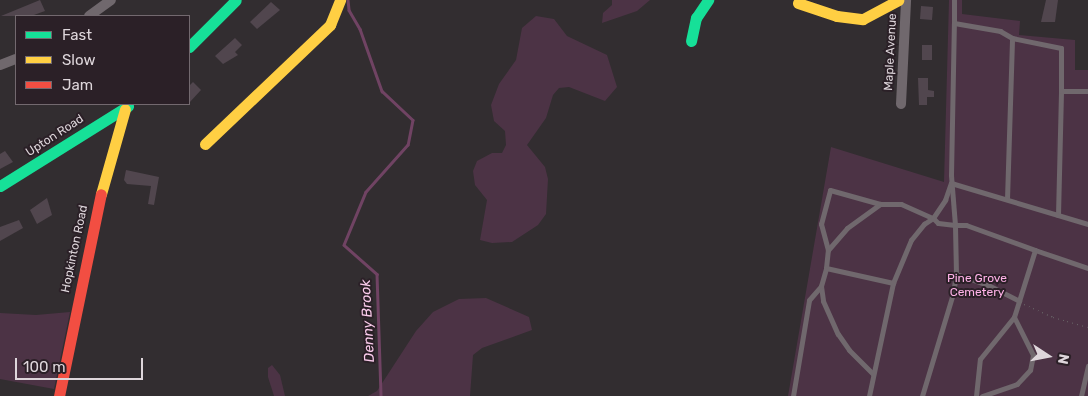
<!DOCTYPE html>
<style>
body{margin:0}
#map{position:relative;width:1088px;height:396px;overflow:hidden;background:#322d30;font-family:Rubik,sans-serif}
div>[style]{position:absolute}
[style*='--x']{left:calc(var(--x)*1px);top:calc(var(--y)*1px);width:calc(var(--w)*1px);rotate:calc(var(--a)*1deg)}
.green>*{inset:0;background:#4c3345}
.stream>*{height:2.5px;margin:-1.25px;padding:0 1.25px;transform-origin:1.25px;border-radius:1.25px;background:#704363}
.building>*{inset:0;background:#51464e}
.path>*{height:1px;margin-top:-0.5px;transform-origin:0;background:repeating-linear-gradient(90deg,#686366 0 1px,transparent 0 5px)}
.lane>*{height:5px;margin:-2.5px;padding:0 2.5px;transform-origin:2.5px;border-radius:2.5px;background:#70686d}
.street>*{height:10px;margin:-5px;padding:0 5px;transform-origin:5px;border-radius:5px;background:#70686d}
.fast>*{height:11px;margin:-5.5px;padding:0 5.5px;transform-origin:5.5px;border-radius:5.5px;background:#16e098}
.slow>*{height:11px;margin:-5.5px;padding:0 5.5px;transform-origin:5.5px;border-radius:5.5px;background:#ffcf43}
.jam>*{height:11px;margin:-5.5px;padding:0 5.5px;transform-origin:5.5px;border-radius:5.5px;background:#f24e42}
span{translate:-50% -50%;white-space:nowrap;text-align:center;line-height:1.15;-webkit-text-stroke:4px #2b2027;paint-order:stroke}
.street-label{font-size:12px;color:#ded6db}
.park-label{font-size:12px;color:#ffb2e8}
.water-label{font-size:14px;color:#facbeb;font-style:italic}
.legend{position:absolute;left:15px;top:15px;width:175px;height:90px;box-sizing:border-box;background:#2b2027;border:1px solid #73696f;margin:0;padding:6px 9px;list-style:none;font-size:15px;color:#ded6db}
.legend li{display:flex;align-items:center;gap:10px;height:25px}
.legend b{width:25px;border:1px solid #73696f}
.north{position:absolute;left:1023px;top:331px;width:50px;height:50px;-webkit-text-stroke:4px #2b2027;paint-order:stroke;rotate:101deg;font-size:14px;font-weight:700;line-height:20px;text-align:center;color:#ded6db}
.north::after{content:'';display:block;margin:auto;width:18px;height:22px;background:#ded6db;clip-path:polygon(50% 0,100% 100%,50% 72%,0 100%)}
.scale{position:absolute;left:15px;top:358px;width:128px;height:22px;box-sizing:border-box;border:2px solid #ded6db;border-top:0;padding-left:6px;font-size:15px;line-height:18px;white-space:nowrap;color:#ded6db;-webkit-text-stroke:4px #2b2027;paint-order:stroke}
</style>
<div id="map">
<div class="green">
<div style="clip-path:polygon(612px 0,650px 0,637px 11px,602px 23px,603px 13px,612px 5px)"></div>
<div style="clip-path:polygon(949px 0,962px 0,962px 14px,1020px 21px,1019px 35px,1075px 40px,1075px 70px,1088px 70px,1088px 396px,788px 396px,831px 147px,944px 182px)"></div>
<div style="clip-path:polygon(536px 16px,554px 19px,567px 36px,607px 55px,617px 87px,605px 101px,569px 87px,559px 88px,553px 95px,546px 118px,527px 145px,545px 167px,548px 179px,546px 214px,538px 225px,512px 242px,492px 243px,480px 240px,487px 200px,475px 185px,473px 171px,477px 161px,492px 153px,502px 153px,506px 145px,505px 131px,494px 121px,491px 105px,499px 84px,516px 60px,522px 28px)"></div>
<div style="clip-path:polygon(486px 298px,529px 317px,532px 330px,482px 348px,473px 355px,470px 396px,368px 396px,377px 391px,416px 331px,433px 312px,459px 299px)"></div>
<div style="clip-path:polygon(70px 312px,54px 389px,0 379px,0 313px,36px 315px)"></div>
<div style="clip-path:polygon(272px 365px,280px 375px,285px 396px,274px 396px,268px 377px,268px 368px)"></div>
</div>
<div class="stream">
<div style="--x:348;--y:0;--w:10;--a:84"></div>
<div style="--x:349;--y:10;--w:22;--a:60"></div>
<div style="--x:360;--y:29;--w:66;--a:70.5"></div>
<div style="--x:382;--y:91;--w:42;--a:43.1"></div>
<div style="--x:413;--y:120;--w:25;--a:101"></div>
<div style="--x:408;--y:145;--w:63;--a:131.8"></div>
<div style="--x:366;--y:192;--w:57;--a:112.5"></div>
<div style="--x:344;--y:245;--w:44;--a:41.3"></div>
<div style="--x:377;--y:274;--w:122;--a:88.1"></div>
</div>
<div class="building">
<div style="clip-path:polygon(40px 0,45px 11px,31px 16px,1px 16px)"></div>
<div style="clip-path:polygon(1046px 0,1058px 0,1055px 22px,1041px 22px)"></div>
<div style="clip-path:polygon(271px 2px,280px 10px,257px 29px,250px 22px)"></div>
<div style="clip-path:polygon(921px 6px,933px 7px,932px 20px,920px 19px)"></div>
<div style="clip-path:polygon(235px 38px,242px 45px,235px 52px,238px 55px,223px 64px,215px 56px)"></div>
<div style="clip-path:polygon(922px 45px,932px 45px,932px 60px,922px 60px)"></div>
<div style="clip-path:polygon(918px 78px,928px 78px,928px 90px,934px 91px,934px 97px,927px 97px,927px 105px,919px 105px)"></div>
<div style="clip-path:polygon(193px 82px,201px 90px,189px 103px,189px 86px)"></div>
<div style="clip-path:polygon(5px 151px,13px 162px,0 169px,0 154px)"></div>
<div style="clip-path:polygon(126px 170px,159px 177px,154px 205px,148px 204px,151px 186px,127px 184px,124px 180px)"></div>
<div style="clip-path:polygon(47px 198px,52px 215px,37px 224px,30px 210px)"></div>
<div style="clip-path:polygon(19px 220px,23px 228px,0 241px,0 227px)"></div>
</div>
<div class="path">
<div style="--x:1024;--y:304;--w:32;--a:24"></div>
<div style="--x:1053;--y:317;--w:36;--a:16"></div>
</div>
<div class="lane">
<div style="--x:954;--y:23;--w:23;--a:-90"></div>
<div style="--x:1007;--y:199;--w:161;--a:-88.2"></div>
<div style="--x:1012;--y:38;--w:50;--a:11.5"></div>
<div style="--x:1061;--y:48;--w:43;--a:90"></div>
<div style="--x:1058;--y:215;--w:124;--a:-88.6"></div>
<div style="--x:1061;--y:91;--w:27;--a:0"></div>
<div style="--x:828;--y:250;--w:29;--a:-49"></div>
<div style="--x:847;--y:228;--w:41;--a:-36"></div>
<div style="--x:826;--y:268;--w:18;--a:-84"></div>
<div style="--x:828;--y:250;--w:27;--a:-105"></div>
<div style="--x:821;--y:224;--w:35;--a:-75"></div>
<div style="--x:830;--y:190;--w:52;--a:15.6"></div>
<div style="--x:880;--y:204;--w:21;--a:0"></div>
<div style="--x:901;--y:204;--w:35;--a:24"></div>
<div style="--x:933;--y:218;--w:22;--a:-56"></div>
<div style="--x:945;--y:200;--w:18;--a:-71"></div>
<div style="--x:951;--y:183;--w:143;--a:16.7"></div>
<div style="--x:956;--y:274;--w:34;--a:19"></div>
<div style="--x:988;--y:285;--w:35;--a:27"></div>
<div style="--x:893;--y:283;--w:47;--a:-67.3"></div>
<div style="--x:911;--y:240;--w:21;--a:-51"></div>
<div style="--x:924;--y:224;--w:11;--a:-34"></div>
<div style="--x:933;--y:218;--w:7;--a:45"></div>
<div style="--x:938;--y:223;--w:17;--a:7"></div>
<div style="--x:955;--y:225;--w:50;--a:-94.6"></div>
<div style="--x:951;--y:175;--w:152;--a:-88.9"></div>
<div style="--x:954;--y:23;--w:47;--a:9.9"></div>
<div style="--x:1000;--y:31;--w:14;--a:30"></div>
<div style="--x:821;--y:286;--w:15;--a:82"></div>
<div style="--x:823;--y:301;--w:36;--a:66"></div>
<div style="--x:838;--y:334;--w:19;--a:55"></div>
<div style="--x:849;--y:350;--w:34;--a:45"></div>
<div style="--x:1014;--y:317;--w:70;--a:-72.6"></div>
<div style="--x:1035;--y:250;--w:56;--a:18.8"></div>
<div style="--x:793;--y:396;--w:97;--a:-80.5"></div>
<div style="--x:809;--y:300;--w:18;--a:-49"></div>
<div style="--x:821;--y:286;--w:19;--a:-74"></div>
<div style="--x:826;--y:268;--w:69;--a:12.6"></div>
<div style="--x:893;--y:283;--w:116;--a:102"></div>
<div style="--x:922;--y:396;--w:108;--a:-73.2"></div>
<div style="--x:953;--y:293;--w:19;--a:-81"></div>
<div style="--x:956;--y:274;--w:49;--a:-91.2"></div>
<div style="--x:955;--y:225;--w:11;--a:0"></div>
<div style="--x:966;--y:225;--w:73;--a:19.9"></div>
<div style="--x:976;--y:396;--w:37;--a:-84"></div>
<div style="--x:980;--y:359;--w:54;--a:-51"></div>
<div style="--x:1014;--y:317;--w:42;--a:63.4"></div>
<div style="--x:1033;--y:355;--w:15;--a:101"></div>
<div style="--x:1030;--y:370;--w:19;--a:133"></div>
<div style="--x:1017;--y:384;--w:37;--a:161"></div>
<div style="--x:1081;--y:396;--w:31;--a:-77"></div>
</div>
<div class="street">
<div style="--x:89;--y:16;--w:27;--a:-36"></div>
<div style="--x:0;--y:65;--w:17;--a:-21"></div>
<div style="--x:901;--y:104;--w:104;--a:-87.2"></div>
</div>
<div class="fast">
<div style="--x:691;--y:41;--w:24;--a:-78"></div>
<div style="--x:696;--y:18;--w:22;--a:-56"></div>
<div style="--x:189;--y:47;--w:66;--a:-45"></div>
<div style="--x:0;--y:186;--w:151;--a:-32"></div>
</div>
<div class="slow">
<div style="--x:798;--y:3;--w:41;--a:18.4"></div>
<div style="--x:837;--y:16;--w:26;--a:7"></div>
<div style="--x:863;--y:19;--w:40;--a:-28"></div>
<div style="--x:205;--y:144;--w:173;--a:-43.6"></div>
<div style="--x:330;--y:25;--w:27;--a:-68"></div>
<div style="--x:101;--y:194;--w:88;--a:-74.2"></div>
</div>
<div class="jam">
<div style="--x:59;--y:396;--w:206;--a:-78.3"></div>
</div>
<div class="street-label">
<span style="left:891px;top:52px;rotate:-87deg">Maple Avenue</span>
<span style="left:55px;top:136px;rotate:-33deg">Upton Road</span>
<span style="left:75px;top:249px;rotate:-78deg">Hopkinton Road</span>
</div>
<div class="park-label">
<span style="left:977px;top:286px">Pine Grove<br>Cemetery</span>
</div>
<div class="water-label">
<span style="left:368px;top:321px;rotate:-93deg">Denny Brook</span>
</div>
<ul class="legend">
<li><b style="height:6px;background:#16e098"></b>Fast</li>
<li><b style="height:6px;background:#ffcf43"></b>Slow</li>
<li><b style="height:6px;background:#f24e42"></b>Jam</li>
</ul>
<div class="north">N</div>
<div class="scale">100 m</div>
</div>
